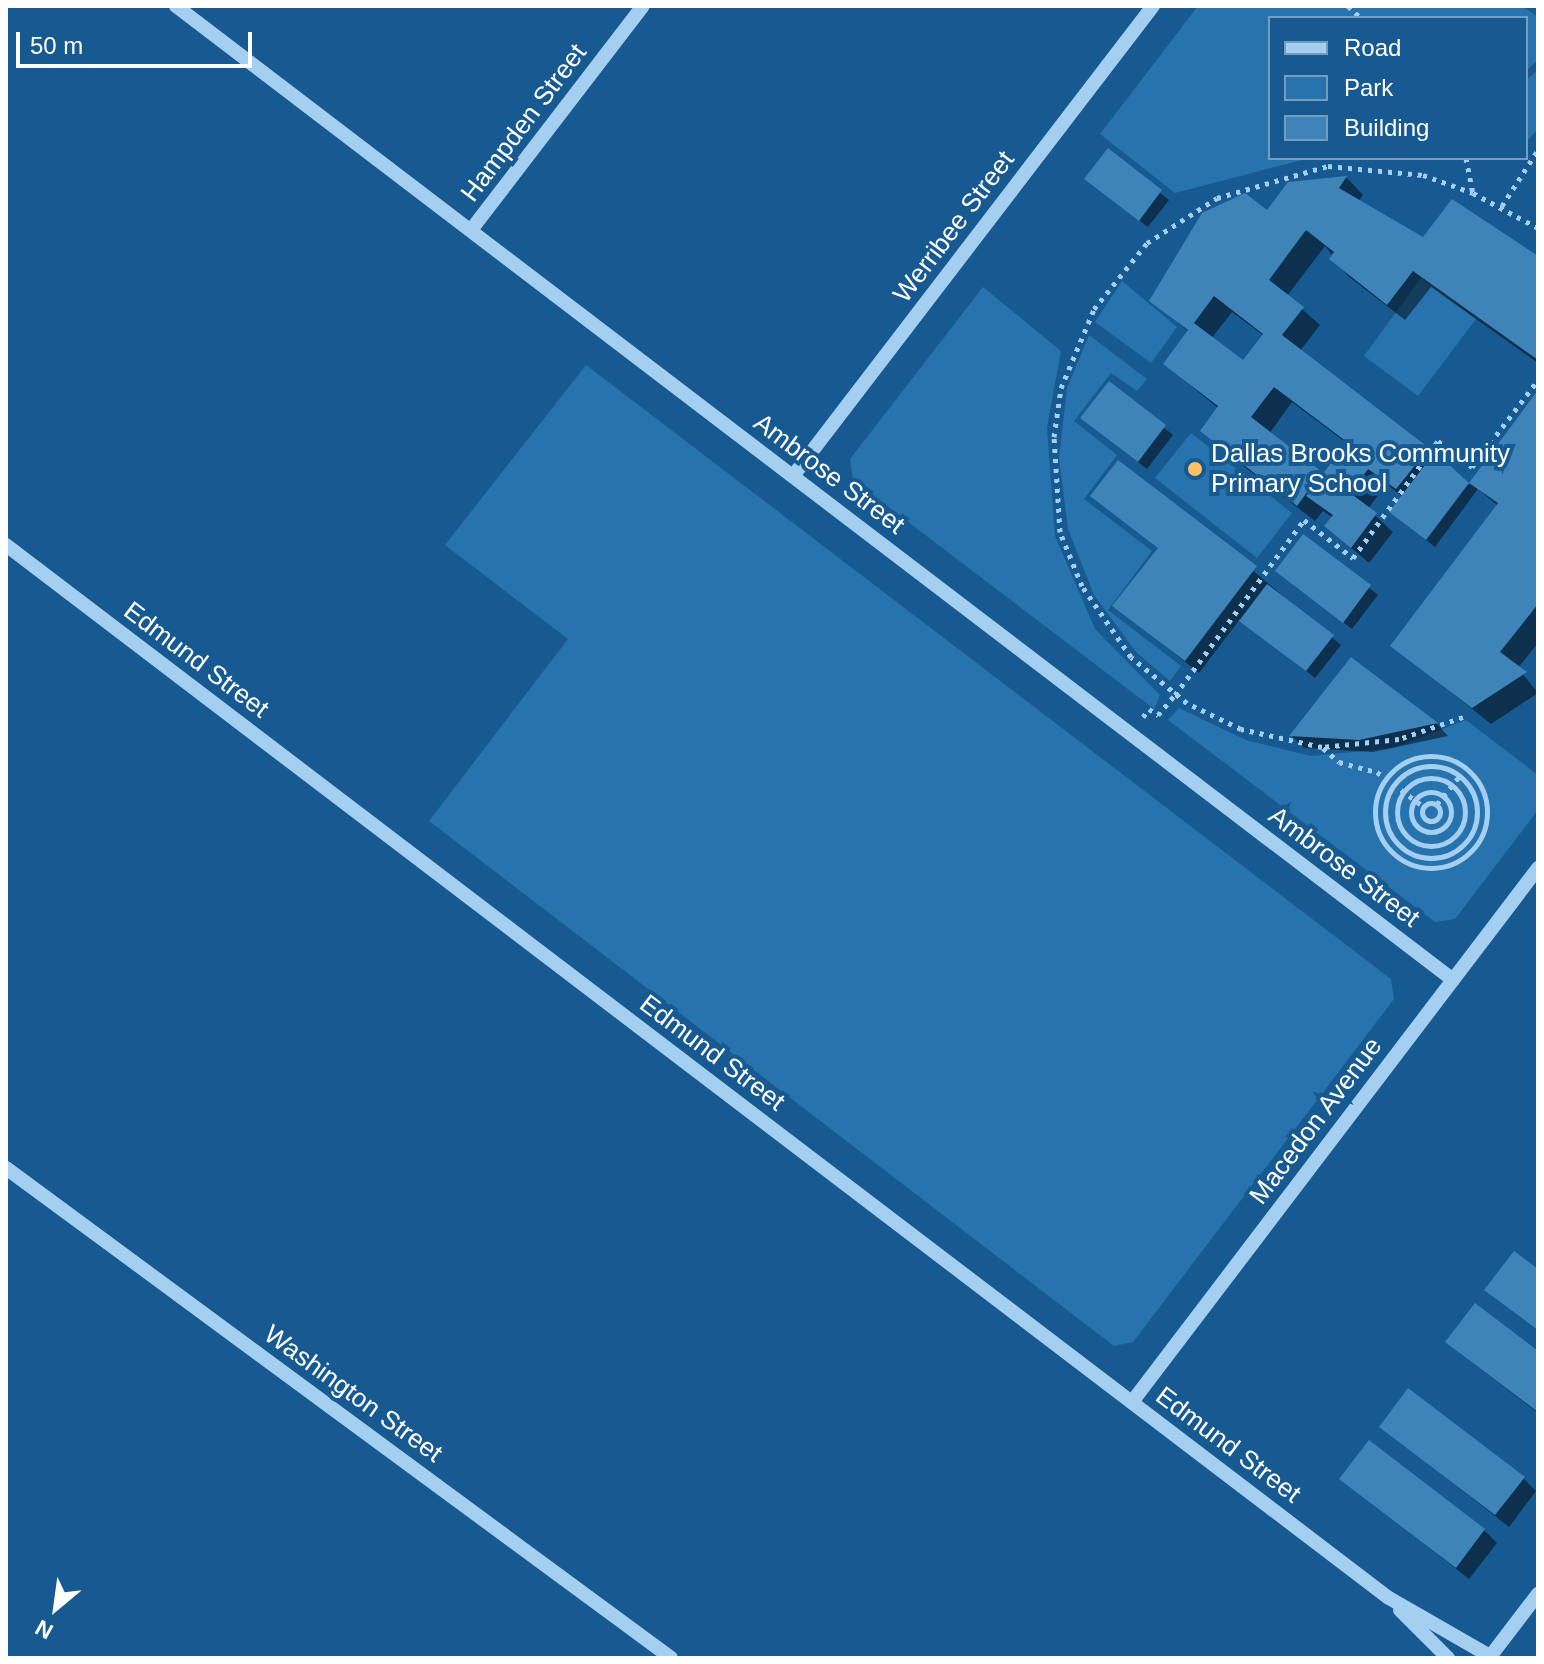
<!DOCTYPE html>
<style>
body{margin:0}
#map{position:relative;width:1544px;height:1664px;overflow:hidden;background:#175a91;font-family:Helvetica,sans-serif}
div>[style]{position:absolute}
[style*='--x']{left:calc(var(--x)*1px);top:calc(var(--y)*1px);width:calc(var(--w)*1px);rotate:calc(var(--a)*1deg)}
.green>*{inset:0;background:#2673ae}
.shadow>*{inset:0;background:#0007}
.building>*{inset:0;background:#3f84b9}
.path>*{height:5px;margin-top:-2.5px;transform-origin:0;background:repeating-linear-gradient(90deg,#a5cff0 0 4px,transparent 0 10px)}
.path>.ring{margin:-2.5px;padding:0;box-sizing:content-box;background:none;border:5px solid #a5cff0;border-radius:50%}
.minor>*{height:14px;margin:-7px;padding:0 7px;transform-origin:7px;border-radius:7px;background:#a5cff0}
.dots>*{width:22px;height:22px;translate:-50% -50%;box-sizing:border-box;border:4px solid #175a91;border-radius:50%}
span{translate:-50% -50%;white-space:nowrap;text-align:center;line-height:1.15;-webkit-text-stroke:8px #175a91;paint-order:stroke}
.street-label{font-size:26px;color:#fff}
.poi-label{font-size:26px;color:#fff}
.left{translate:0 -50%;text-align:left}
.frame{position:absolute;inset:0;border:8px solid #fff;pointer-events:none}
.legend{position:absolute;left:1268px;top:16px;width:260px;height:144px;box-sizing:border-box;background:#175a91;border:2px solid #749cbd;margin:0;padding:10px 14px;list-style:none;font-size:24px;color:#fff}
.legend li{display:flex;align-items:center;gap:16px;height:40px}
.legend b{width:40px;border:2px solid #749cbd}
.north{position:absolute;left:16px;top:1568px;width:80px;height:80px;-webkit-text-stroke:6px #175a91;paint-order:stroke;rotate:209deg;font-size:22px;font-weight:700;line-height:32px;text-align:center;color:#fff}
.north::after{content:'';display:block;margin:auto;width:28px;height:36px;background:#fff;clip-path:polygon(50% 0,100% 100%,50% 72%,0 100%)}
.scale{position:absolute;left:16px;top:32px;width:236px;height:36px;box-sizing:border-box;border:4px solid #fff;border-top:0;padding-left:10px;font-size:24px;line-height:28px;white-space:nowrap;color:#fff;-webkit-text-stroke:6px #175a91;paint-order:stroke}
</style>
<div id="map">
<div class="green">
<div style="clip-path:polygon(1198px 6px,1522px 6px,1538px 17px,1538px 60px,1526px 71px,1526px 18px,1270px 18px,1270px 158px,1310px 158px,1175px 193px,1100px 134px)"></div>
<div style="clip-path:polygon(1538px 70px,1538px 129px,1526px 142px,1526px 80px)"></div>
<div style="clip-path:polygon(1421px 278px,1476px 319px,1418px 396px,1364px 356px)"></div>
<div style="clip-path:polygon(1122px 281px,1177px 327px,1151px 363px,1095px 322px)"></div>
<div style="clip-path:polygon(983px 287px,1061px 351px,1047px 427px,1055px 536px,1095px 629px,1160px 695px,1154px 709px,853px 480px,850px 459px)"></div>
<div style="clip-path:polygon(1089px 335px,1147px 379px,1137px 391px,1111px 373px,1074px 421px,1117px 455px,1084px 499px,1152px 551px,1108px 610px,1181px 666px,1170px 681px,1136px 652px,1094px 595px,1068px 529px,1059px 458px,1067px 388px)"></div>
<div style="clip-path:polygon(586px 365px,1391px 979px,1394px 999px,1133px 1342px,1114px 1346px,429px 821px,568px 639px,445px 545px)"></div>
<div style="clip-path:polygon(1191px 433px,1292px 513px,1257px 558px,1155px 478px)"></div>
<div style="clip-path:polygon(1179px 708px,1246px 740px,1311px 756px,1393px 748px,1466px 720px,1538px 775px,1538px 810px,1455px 919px,1435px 922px,1168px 720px)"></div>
</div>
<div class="shadow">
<div style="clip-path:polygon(1108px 151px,1169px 200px,1148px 227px,1095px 187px)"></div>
<div style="clip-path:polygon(evenodd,1347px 178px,1363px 195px,1358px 202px,1424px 240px,1452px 201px,1538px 259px,1538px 363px,1431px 287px,1405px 320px,1348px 276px,1325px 246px,1287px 296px,1320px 325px,1300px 351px,1469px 485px,1538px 394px,1538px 643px,1518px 668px,1538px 693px,1491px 724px,1393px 646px,1498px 506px,1478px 489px,1435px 547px,1400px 520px,1403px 497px,1386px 484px,1368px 509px,1393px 532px,1369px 563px,1326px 526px,1333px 518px,1323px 511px,1315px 521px,1220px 448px,1203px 431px,1219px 409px,1165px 364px,1189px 332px,1151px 300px,1268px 213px,1290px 183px,1347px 178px,1232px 312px,1264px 336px,1243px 363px,1211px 339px,1232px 312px,1347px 178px,1292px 402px,1348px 444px,1324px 476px,1269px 434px,1292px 402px)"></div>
<div style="clip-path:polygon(1109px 384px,1173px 435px,1147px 469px,1091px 426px)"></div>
<div style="clip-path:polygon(1186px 514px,1341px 645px,1315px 678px,1240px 619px,1199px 673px,1115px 606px)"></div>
<div style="clip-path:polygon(1304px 537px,1378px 595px,1352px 629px,1286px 579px)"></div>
<div style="clip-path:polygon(1351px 660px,1437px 724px,1448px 736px,1373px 752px,1304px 748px,1292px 736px)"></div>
<div style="clip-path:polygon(1448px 1341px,1538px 1353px,1538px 1413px,1461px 1354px)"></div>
<div style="clip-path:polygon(1381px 1427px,1523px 1478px,1536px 1491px,1509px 1527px)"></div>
<div style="clip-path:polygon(1342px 1479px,1484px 1530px,1497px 1543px,1469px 1579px)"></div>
</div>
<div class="building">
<div style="clip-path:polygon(1108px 148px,1162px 190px,1139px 221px,1084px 179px)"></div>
<div style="clip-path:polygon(evenodd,1347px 176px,1339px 188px,1423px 237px,1452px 199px,1538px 256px,1538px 360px,1413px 271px,1387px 305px,1329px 259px,1334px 252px,1306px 230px,1269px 280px,1304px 307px,1282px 335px,1429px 448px,1396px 489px,1368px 469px,1350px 493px,1377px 513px,1351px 548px,1324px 526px,1333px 515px,1306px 496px,1347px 442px,1274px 387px,1251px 417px,1322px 472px,1297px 506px,1200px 431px,1218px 406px,1163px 364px,1188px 330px,1149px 301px,1202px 213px,1245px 193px,1267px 210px,1288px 182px,1347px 176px,1214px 296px,1263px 334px,1243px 360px,1194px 323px,1214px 296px)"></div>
<div style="clip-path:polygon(1109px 381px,1166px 425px,1138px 462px,1080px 418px)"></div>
<div style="clip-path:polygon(1538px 390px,1538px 604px,1500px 652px,1527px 672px,1472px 708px,1390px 646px,1498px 503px,1469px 483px)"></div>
<div style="clip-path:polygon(1435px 452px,1469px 483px,1426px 540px,1389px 512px)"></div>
<div style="clip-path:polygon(1118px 460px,1257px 566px,1185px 661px,1112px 606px,1158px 548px,1090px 496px)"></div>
<div style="clip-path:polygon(1303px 534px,1371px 585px,1343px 623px,1275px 571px)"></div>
<div style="clip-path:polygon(1267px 584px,1334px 635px,1306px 671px,1239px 621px)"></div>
<div style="clip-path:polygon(1351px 657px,1438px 723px,1359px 740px,1289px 736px)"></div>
<div style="clip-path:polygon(1514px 1251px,1538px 1269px,1538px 1330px,1484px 1290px)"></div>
<div style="clip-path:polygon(1475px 1303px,1538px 1351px,1538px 1412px,1445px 1342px)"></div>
<div style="clip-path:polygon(1408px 1388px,1525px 1477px,1495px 1515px,1379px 1427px)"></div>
<div style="clip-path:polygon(1369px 1440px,1485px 1529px,1456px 1568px,1339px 1479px)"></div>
</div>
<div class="path">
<div style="--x:1348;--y:6;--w:18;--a:43"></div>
<div style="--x:1466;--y:158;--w:36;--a:79"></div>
<div style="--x:1473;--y:193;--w:74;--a:28.3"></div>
<div style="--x:1502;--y:206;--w:67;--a:-57.3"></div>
<div style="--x:1143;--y:717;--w:10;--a:-53"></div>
<div style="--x:1149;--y:709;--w:11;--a:34"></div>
<div style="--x:1158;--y:715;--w:26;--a:-50"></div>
<div style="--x:1175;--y:695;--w:217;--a:-53.6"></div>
<div style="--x:1304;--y:520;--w:62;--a:37.8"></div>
<div style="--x:1353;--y:558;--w:145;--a:-54"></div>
<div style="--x:1438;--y:441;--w:43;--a:37.4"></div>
<div style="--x:1472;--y:467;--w:109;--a:-52.8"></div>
<div style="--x:1463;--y:717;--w:68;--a:161"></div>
<div style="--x:1399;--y:739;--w:77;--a:174.1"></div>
<div style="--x:1322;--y:747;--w:83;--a:-167.5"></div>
<div style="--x:1241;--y:729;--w:60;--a:-154.3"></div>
<div style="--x:1187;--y:703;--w:72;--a:-140.6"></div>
<div style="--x:1131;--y:657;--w:86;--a:-124.6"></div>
<div style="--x:1082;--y:586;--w:58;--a:-112.2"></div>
<div style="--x:1060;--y:532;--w:95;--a:-93.6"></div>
<div style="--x:1054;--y:437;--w:49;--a:-81.9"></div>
<div style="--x:1061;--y:388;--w:86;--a:-67.3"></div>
<div style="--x:1094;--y:309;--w:85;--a:-51.2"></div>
<div style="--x:1147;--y:243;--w:83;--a:-32.7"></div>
<div style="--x:1217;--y:198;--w:116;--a:-16.1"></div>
<div style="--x:1328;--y:166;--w:95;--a:5.4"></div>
<div style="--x:1423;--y:175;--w:53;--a:19.8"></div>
<div style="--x:1323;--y:748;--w:21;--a:41"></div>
<div style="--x:1339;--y:762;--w:39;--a:15"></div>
<div style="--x:1377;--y:772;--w:57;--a:36.5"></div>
<div class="ring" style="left:1375px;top:756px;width:107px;height:107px"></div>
<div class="ring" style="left:1385px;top:766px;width:87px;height:87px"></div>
<div class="ring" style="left:1397px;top:778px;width:63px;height:63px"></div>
<div class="ring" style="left:1411px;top:792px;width:35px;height:35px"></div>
<div class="ring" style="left:1422px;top:803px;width:13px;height:13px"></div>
<div style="--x:1437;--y:804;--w:38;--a:-51"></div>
</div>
<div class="minor">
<div style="--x:176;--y:6;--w:1606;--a:37.33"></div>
<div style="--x:471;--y:230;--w:282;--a:-52.5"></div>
<div style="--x:793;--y:476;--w:592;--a:-52.55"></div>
<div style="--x:6;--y:545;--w:1738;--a:37.29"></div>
<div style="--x:1389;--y:1598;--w:116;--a:29.9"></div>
<div style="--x:6;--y:1168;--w:826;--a:36.38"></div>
<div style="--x:1132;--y:1402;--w:671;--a:-52.75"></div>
<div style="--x:1400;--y:1610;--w:68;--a:45"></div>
<div style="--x:1489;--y:1658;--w:81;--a:-52.6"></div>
</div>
<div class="dots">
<div style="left:1195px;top:469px;background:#ffc164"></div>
</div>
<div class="street-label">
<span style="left:524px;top:123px;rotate:-53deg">Hampden Street</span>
<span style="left:954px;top:227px;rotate:-53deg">Werribee Street</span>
<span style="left:829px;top:474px;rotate:37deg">Ambrose Street</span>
<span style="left:196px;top:660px;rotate:37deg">Edmund Street</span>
<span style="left:1344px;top:867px;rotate:37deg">Ambrose Street</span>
<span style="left:712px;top:1053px;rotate:37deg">Edmund Street</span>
<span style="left:1316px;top:1121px;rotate:-53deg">Macedon Avenue</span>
<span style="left:353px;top:1394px;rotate:36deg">Washington Street</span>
<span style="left:1228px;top:1445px;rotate:37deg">Edmund Street</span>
</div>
<div class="poi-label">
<span class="left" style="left:1211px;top:469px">Dallas Brooks Community<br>Primary School</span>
</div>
<div class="frame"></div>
<ul class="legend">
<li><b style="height:10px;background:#a5cff0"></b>Road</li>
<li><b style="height:22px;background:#2673ae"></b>Park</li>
<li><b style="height:22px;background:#3f84b9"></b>Building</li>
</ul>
<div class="north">N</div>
<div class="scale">50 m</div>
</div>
